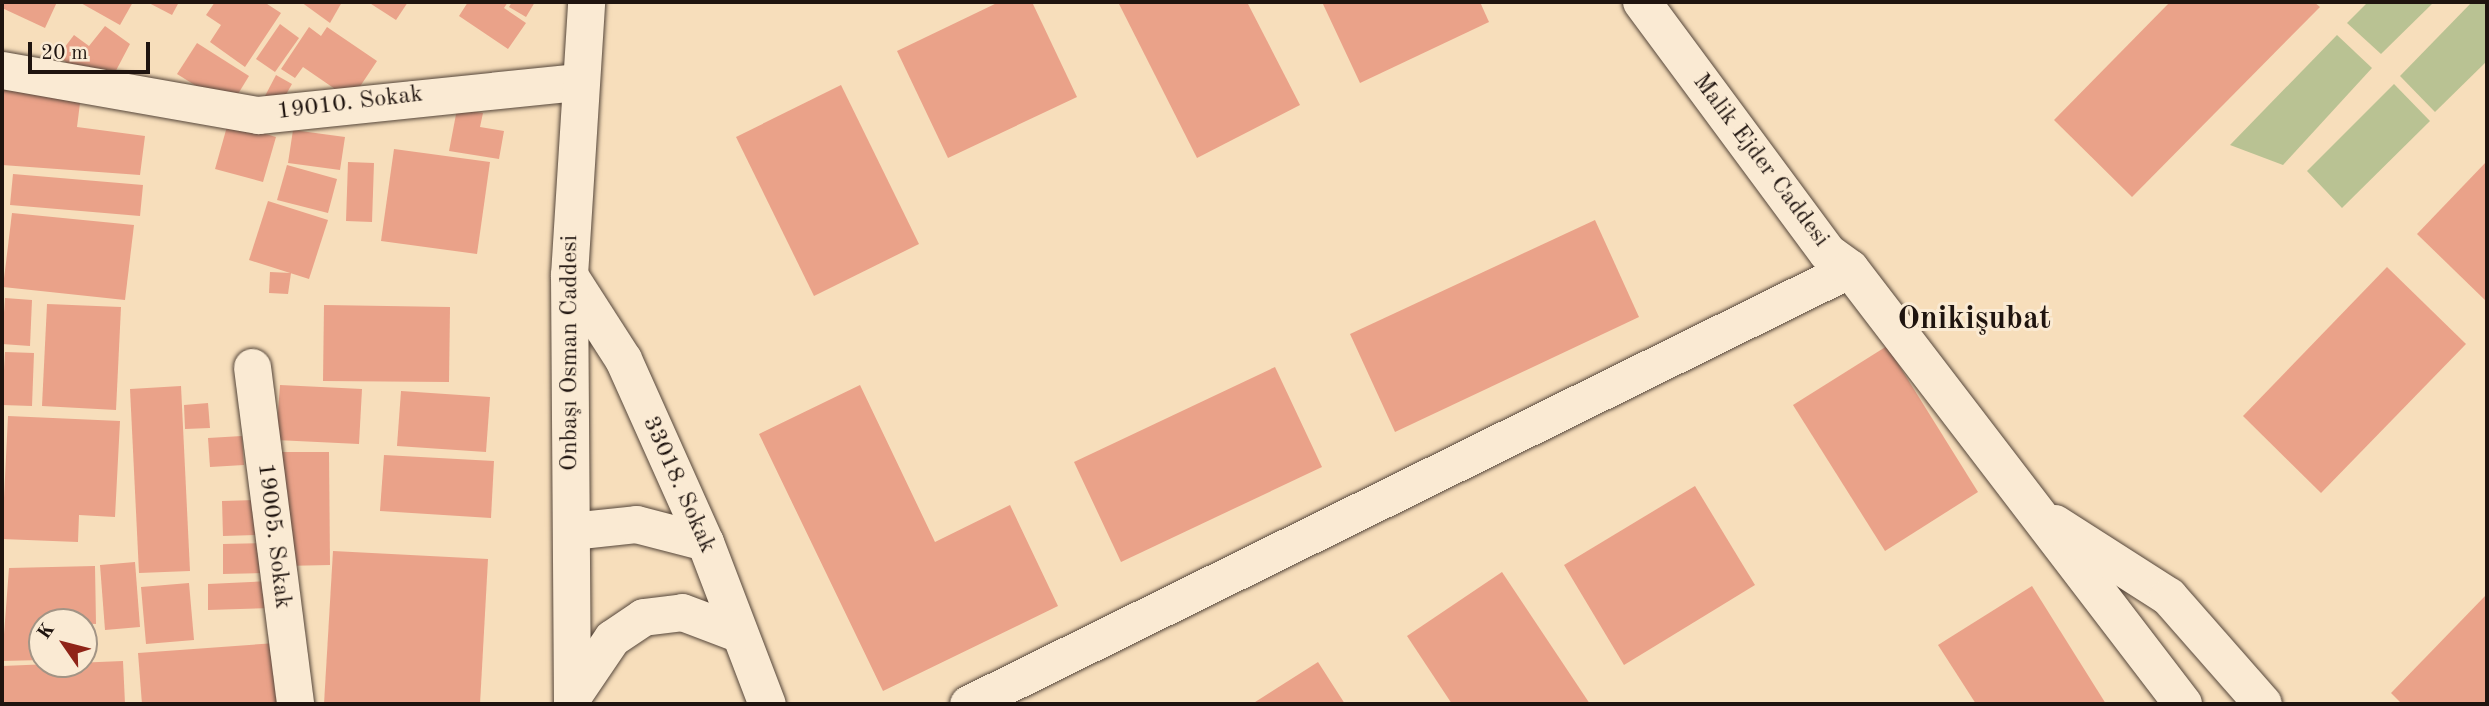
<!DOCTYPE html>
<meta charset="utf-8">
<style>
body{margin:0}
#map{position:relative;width:2489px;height:706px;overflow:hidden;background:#f7debb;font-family:"Old Standard TT",serif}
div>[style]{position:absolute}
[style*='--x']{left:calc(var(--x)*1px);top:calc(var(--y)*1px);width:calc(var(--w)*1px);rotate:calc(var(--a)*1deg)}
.green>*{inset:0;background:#b9c293}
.building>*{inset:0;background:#eaa289}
.roads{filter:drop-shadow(0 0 2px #55463a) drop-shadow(0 0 2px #55463a)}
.minor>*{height:37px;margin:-18.5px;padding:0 18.5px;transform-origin:18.5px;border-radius:18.5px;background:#faead3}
.secondary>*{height:38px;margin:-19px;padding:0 19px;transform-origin:19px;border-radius:19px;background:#faead3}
span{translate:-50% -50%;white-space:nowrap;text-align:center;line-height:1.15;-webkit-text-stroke:6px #faead3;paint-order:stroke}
.street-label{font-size:24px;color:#1f140f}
.district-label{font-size:32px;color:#1f140f;font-weight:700}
.frame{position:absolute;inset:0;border:4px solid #1f140f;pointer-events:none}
.north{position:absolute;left:28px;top:608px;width:70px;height:70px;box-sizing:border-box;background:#faead3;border:2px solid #a29485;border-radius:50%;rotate:305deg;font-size:19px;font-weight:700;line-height:28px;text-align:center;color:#1f140f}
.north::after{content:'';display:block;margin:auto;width:24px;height:32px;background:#8f2418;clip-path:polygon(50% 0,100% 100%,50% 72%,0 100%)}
.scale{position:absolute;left:28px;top:42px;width:122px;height:32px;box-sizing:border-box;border:4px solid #1f140f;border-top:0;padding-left:9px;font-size:21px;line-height:24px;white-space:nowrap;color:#1f140f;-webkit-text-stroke:5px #faead3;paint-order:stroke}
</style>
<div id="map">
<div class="green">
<div style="clip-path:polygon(2368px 2px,2434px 2px,2381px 54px,2347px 23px)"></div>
<div style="clip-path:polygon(2472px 2px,2487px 2px,2487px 61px,2435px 112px,2400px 76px)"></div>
<div style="clip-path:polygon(2337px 35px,2372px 68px,2283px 165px,2230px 145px)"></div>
<div style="clip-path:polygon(2394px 84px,2430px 121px,2342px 208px,2307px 171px)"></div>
</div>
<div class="building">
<div style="clip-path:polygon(2px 2px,57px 2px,45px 28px,2px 8px)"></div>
<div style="clip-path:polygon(79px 2px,133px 2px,120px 25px)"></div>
<div style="clip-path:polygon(147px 2px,179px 2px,172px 15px)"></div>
<div style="clip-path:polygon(215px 2px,264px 2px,281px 13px,245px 67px,210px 42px,221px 25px,206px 15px)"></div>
<div style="clip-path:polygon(301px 2px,342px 2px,330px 23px)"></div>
<div style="clip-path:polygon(368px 2px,408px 2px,396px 20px)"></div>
<div style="clip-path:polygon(468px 2px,508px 2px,504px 8px,526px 23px,508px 49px,459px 16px)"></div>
<div style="clip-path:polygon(512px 2px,535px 2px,526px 17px,509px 7px)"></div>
<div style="clip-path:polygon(999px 2px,1032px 2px,1077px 97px,948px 158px,897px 51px)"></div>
<div style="clip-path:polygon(1118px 2px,1247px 2px,1300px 105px,1197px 158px)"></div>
<div style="clip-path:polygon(1322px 2px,1480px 2px,1489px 22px,1360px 83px)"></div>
<div style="clip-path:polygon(2170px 2px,2314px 2px,2320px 7px,2132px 197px,2054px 120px)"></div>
<div style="clip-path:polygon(280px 24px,299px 38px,275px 72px,256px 59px)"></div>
<div style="clip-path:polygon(105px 26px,130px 44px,110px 82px,88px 66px,83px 75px,58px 56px,74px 35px,89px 46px)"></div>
<div style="clip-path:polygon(309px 27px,321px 36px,327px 27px,377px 61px,351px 100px,303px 67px,295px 78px,281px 69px)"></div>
<div style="clip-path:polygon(197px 43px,249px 76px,230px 107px,177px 74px)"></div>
<div style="clip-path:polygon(276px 75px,292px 84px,280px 105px,265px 96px)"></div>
<div style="clip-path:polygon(2px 85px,81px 95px,77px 127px,145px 136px,140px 175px,2px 165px)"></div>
<div style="clip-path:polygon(841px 85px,919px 244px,814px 296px,736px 137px)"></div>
<div style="clip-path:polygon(457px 109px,483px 113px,480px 127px,504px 131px,499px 159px,449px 151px)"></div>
<div style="clip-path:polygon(228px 123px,276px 137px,263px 182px,215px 169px)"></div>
<div style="clip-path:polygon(293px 130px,345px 137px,340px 170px,288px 163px)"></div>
<div style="clip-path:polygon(394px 149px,490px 162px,477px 254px,381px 241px)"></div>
<div style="clip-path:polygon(2487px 161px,2487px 302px,2417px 234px)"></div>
<div style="clip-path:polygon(348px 162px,374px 163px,372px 222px,346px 221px)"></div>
<div style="clip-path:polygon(287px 165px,337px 179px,328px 213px,277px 200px)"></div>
<div style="clip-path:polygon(13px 174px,143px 185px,140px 216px,10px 205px)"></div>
<div style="clip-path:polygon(268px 201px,328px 220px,309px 279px,249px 260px)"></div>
<div style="clip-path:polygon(12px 213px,134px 225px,125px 300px,3px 287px)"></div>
<div style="clip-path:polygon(1595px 220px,1639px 317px,1395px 432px,1350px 334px)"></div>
<div style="clip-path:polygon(2387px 267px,2466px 344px,2321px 493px,2243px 416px)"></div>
<div style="clip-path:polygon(270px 272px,291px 273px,288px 294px,269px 293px)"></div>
<div style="clip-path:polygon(5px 298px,32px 300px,30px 346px,2px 344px)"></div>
<div style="clip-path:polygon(47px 304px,121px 307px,116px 410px,42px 406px)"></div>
<div style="clip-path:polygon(324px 305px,450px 307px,449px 382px,323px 381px)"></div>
<div style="clip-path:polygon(1887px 346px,1978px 492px,1885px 551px,1793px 405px)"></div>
<div style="clip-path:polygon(5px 352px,34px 353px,32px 406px,2px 405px)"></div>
<div style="clip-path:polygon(1275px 367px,1322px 467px,1121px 562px,1074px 462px)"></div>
<div style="clip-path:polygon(280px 385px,362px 389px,359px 444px,276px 440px)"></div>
<div style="clip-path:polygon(860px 385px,935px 542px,1010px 505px,1058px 606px,883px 691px,759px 434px)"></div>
<div style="clip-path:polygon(181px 386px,190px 571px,139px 573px,130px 389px)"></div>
<div style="clip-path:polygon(401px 391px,490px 397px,486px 452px,397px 446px)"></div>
<div style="clip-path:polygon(208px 403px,210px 428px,185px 429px,184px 405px)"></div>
<div style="clip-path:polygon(8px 416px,120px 421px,115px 517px,79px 515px,78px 542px,2px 539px)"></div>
<div style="clip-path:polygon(242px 436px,244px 465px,210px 467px,208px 438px)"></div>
<div style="clip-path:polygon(282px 452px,329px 452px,330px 565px,283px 566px)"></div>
<div style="clip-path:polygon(384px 455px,494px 461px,491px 518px,380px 511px)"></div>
<div style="clip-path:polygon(1695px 486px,1755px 585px,1624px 665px,1564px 565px)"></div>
<div style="clip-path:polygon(257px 500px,258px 535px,223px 536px,222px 501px)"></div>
<div style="clip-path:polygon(264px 543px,264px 573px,223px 574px,223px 544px)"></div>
<div style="clip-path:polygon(333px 551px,488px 559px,480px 704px,324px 704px)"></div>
<div style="clip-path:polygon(135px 562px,140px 627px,105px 630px,100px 565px)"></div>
<div style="clip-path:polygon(95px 566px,96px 624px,42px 622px,42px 660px,2px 661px,9px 568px)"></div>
<div style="clip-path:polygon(1502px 572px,1590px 704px,1452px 704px,1407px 636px)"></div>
<div style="clip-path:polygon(271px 581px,272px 608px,208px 610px,208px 584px)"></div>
<div style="clip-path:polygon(189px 583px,194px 640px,146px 644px,141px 587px)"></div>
<div style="clip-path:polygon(2032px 586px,2106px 704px,1976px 704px,1938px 645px)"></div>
<div style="clip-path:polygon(2487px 594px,2487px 704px,2402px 704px,2391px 693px)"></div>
<div style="clip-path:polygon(276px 643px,280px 704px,142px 704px,138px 653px)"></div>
<div style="clip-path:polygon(123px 661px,125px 704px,2px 704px,2px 666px)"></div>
<div style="clip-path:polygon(1318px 662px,1345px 704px,1252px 704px)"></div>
</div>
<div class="roads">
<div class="minor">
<div style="--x:2;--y:70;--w:260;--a:10"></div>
<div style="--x:258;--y:115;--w:320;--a:-5.9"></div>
<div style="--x:569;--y:275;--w:100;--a:57.3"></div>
<div style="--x:623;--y:359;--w:201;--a:65.9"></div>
<div style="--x:705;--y:542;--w:173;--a:69.1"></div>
<div style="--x:252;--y:367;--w:340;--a:82.7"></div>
<div style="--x:571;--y:531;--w:65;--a:-6.1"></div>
<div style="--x:636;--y:524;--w:71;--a:14.6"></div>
<div style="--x:572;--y:697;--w:71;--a:-55.9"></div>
<div style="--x:612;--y:638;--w:37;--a:-34"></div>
<div style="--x:643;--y:617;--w:39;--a:-7"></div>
<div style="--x:682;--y:612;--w:57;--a:20.7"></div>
<div style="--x:572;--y:704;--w:429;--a:-90.4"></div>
<div style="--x:569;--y:275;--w:274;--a:-86.4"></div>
<div style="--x:968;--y:704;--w:983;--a:-26.25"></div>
</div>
<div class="secondary">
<div style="--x:1642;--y:2;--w:312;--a:53.5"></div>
<div style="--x:1828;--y:253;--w:27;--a:36"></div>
<div style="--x:1850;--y:269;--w:548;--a:52.57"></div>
<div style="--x:2055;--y:524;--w:135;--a:32.6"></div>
<div style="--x:2169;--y:597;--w:142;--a:48.7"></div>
</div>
</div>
<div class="street-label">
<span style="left:350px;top:104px;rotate:-7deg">19010. Sokak</span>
<span style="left:1760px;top:161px;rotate:53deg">Malik Ejder Caddesi</span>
<span style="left:571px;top:353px;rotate:-90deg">Onbaşı Osman Caddesi</span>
<span style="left:678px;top:485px;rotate:66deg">33018. Sokak</span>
<span style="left:273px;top:536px;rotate:83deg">19005. Sokak</span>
</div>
<div class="district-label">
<span style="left:1974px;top:320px">Onikişubat</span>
</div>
<div class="frame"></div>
<div class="north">K</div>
<div class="scale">20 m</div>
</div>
